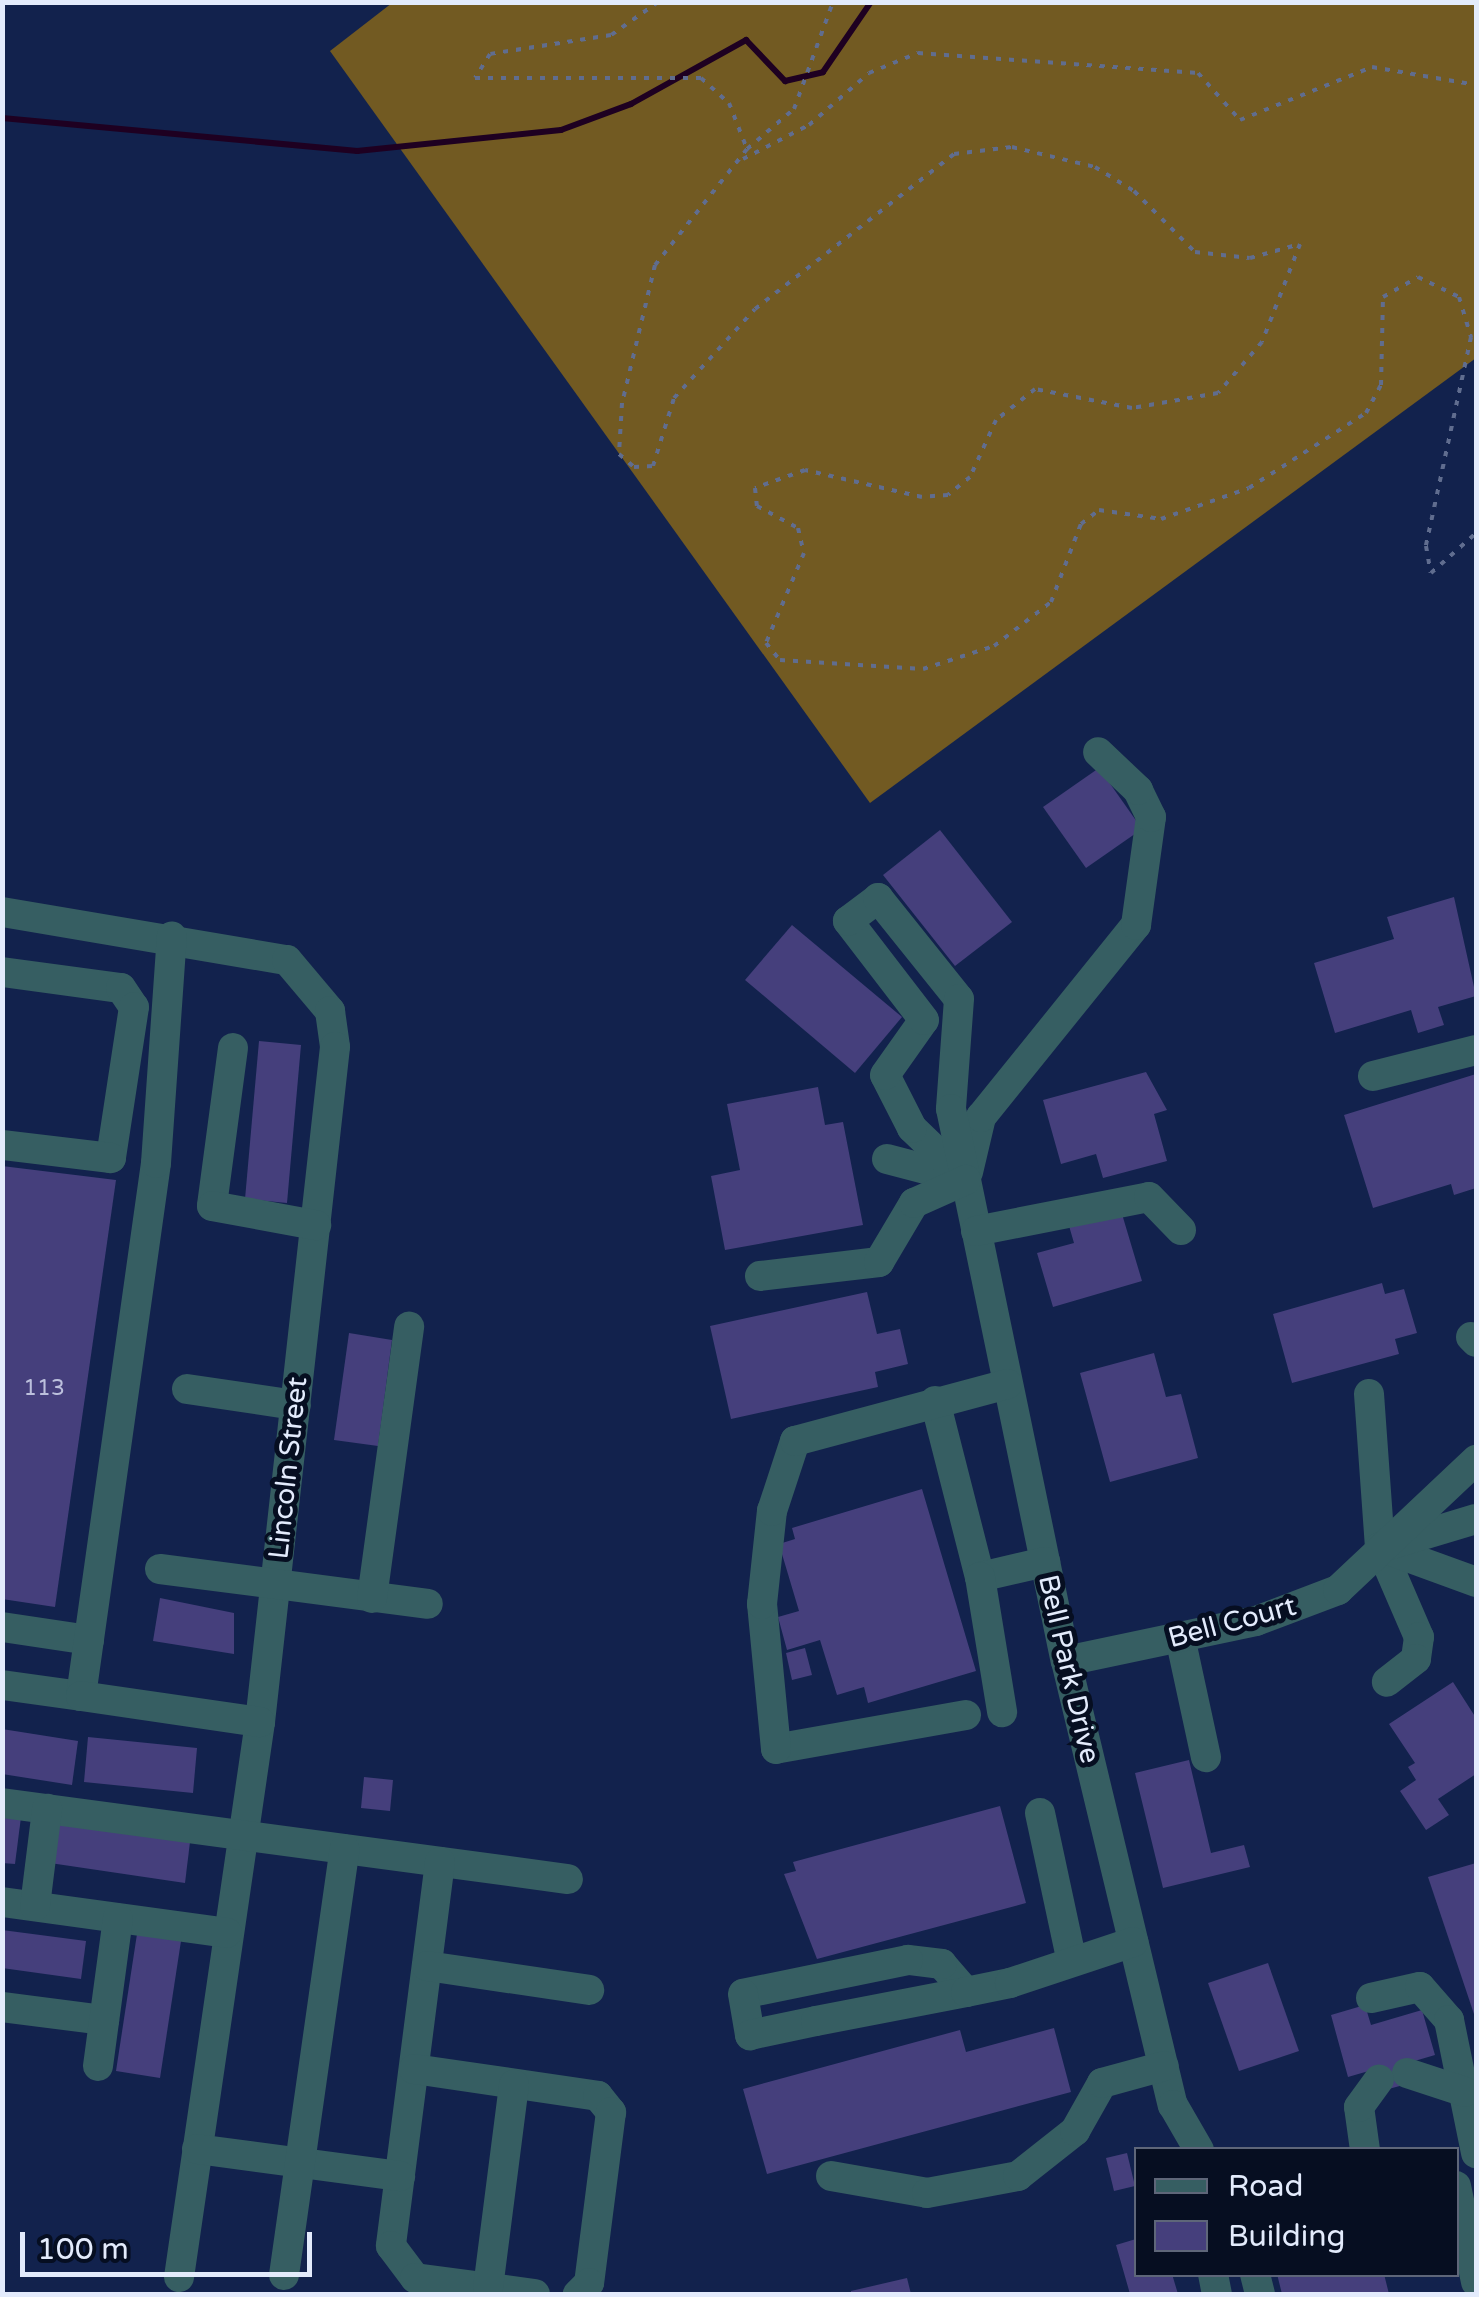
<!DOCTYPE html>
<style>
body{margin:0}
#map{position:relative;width:1479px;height:2297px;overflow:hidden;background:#12224d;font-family:"Varela Round",sans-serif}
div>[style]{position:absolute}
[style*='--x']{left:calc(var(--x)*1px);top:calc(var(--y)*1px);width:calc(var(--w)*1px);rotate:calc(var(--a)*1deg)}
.forest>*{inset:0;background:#725a22}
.stream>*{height:6px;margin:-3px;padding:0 3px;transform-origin:3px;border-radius:3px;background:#1e0021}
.building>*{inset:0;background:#453f7c}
.path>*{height:4px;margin-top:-2px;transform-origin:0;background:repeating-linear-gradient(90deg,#606d8f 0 5px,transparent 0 13px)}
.minor>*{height:30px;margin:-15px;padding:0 15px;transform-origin:15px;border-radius:15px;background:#365e62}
span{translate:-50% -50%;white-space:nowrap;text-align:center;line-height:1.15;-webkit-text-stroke:10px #060e21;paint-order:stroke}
.number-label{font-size:22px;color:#bcc0dc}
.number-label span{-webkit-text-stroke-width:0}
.street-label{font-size:28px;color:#e3ebfc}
.frame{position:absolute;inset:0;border:5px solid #e3ebfc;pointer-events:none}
.legend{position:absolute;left:1134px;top:2147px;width:325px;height:130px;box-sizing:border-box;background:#060e21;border:2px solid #5e6679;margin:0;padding:12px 18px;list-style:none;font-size:30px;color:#e3ebfc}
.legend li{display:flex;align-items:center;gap:20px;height:50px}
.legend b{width:50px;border:2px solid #5e6679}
.scale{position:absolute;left:20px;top:2232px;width:292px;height:45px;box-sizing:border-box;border:5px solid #e3ebfc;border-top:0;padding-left:12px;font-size:30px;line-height:35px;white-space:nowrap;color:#e3ebfc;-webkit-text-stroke:8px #060e21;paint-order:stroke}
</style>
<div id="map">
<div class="forest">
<div style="clip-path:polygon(392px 3px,1476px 3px,1476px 358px,870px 803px,330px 51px)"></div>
</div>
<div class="stream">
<div style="--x:2;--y:118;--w:357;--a:5.3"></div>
<div style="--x:357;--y:151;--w:205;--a:-5.9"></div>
<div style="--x:561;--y:130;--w:75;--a:-20.4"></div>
<div style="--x:631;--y:104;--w:132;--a:-29.1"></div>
<div style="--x:746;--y:40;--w:57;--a:46.4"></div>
<div style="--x:785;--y:81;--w:39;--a:-13"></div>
<div style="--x:823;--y:72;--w:85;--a:-55.6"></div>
</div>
<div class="building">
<div style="clip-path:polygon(1099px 768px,1142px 829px,1086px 868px,1043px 807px)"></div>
<div style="clip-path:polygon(940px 830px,1012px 922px,955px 966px,883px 875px)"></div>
<div style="clip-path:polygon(1454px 897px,1476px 996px,1438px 1007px,1444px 1025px,1418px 1033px,1411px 1010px,1335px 1033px,1314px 963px,1394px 939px,1387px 917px)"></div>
<div style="clip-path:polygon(792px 925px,902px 1017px,855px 1073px,745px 980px)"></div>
<div style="clip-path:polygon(259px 1041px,301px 1045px,287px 1203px,245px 1199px)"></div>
<div style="clip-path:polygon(1146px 1072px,1167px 1110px,1154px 1114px,1167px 1161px,1103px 1178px,1096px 1154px,1061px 1164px,1043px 1100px)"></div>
<div style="clip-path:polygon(1476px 1074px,1476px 1188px,1454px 1195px,1451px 1184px,1373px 1208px,1344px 1115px)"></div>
<div style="clip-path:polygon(818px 1087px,825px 1125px,843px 1122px,863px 1225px,725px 1250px,711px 1176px,740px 1170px,727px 1104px)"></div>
<div style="clip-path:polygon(2px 1166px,116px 1180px,55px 1607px,2px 1599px)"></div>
<div style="clip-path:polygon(1119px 1204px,1142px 1281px,1053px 1307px,1037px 1253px,1074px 1243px,1067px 1219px)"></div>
<div style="clip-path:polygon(1382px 1283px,1385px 1294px,1404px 1289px,1417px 1333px,1395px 1339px,1399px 1354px,1292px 1383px,1273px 1314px)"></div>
<div style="clip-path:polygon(867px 1292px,877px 1334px,900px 1329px,908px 1364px,875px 1372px,878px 1387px,731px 1419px,710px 1326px)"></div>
<div style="clip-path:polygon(349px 1333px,392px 1340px,378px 1446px,334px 1440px)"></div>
<div style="clip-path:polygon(1154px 1353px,1166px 1397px,1181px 1394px,1198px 1458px,1110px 1482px,1080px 1373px)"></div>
<div style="clip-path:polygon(922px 1489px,976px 1671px,868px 1703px,864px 1687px,837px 1695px,820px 1640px,787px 1650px,778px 1617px,799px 1611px,779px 1544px,795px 1539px,792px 1528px)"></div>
<div style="clip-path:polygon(160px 1598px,234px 1613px,234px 1654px,153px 1641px)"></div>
<div style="clip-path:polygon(805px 1648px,812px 1675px,792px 1680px,786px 1653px)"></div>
<div style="clip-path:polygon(1453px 1682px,1476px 1718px,1476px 1774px,1438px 1799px,1449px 1815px,1426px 1830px,1400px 1791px,1416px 1780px,1408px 1767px,1415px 1763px,1389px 1724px)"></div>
<div style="clip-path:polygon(2px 1729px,78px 1741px,72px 1785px,2px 1774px)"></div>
<div style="clip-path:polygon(88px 1737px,197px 1748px,193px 1793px,84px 1782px)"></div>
<div style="clip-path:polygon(1189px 1760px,1211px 1853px,1244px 1845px,1250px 1867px,1163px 1888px,1135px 1773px)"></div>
<div style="clip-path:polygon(364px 1777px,393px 1780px,390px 1811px,361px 1808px)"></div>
<div style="clip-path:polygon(1000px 1806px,1026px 1903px,817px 1959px,784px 1874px,796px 1871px,793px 1862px)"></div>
<div style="clip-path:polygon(2px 1815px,21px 1817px,15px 1864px,2px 1863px)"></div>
<div style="clip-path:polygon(55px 1822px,190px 1842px,185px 1883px,50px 1863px)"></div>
<div style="clip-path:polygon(1476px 1863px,1476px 2020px,1428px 1877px)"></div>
<div style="clip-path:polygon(2px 1930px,86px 1941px,81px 1979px,2px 1968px)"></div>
<div style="clip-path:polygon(137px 1934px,181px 1941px,160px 2078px,116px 2071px)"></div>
<div style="clip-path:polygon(1268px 1963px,1299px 2051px,1239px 2071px,1208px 1983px)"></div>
<div style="clip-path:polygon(1365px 2005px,1371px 2025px,1422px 2010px,1435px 2055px,1401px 2065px,1407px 2084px,1385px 2090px,1379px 2068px,1348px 2077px,1331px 2015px)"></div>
<div style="clip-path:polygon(1054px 2028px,1071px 2092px,767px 2174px,743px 2089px,960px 2030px,966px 2052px)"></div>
<div style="clip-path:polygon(1127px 2153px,1135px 2186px,1114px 2191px,1106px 2158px)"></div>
<div style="clip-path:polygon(1136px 2239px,1136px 2274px,1172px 2274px,1178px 2294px,1130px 2294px,1116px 2245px)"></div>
<div style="clip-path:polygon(1277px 2274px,1384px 2274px,1389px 2294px,1282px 2294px)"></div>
<div style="clip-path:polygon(907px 2278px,911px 2294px,851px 2294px,851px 2291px)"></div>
</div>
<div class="path">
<div style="--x:658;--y:2;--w:57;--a:144.9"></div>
<div style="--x:611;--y:35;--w:122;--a:171.1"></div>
<div style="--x:490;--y:54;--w:28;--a:122"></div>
<div style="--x:475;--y:78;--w:226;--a:0"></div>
<div style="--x:701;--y:78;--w:38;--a:42"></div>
<div style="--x:729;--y:103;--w:49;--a:68.6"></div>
<div style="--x:747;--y:149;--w:62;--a:-40.4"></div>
<div style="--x:794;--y:109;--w:114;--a:-70"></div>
<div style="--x:747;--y:149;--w:148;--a:128.4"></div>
<div style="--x:655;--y:265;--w:142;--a:103.4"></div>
<div style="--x:622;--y:403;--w:51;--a:93.4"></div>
<div style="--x:619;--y:454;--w:20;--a:41"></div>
<div style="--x:634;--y:467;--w:19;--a:-3"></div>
<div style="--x:653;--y:466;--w:71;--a:-72.8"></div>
<div style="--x:674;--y:398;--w:120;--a:-47.7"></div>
<div style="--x:755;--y:309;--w:252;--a:-37.9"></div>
<div style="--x:954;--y:154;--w:58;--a:-6.9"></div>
<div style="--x:1012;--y:147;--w:85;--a:13.5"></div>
<div style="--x:1095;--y:167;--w:46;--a:31.6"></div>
<div style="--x:1134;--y:191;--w:86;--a:45"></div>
<div style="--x:1195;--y:252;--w:55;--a:6.2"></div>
<div style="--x:1250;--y:258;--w:52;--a:-15.6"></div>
<div style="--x:1300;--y:244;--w:105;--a:111.2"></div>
<div style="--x:1262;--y:342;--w:67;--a:130.8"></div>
<div style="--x:1218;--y:393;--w:87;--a:170.1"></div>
<div style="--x:1132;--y:408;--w:99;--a:-168.9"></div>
<div style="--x:1035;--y:389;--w:50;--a:141.5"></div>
<div style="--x:996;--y:420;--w:63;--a:114.5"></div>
<div style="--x:970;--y:477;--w:28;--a:141"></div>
<div style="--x:948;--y:495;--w:26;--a:176"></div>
<div style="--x:922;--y:497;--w:120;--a:-167"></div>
<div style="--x:805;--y:470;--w:53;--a:160.2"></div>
<div style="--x:755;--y:488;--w:18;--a:84"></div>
<div style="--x:757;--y:506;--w:47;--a:28.2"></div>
<div style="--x:798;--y:528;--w:26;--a:77"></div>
<div style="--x:804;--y:553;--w:98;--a:112.9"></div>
<div style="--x:766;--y:643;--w:22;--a:51"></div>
<div style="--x:780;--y:660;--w:143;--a:3.6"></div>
<div style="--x:923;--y:669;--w:75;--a:-17.9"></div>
<div style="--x:994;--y:646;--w:72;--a:-37.7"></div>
<div style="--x:1051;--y:602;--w:84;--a:-69"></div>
<div style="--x:1081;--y:524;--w:23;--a:-38"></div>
<div style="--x:1099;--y:510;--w:63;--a:8.3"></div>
<div style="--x:1161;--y:519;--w:93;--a:-19.4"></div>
<div style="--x:1249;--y:488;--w:139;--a:-32.7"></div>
<div style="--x:1366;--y:413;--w:32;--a:-62"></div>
<div style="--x:1381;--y:385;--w:88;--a:-88.7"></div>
<div style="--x:1383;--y:297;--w:40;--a:-29.7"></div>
<div style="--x:1418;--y:277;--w:46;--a:26"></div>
<div style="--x:1459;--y:297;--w:42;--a:73.3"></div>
<div style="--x:1471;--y:337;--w:214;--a:102.2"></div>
<div style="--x:1426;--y:546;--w:27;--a:80"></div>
<div style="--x:1431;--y:573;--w:60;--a:-41.6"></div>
<div style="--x:743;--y:159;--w:74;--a:-27.3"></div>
<div style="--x:809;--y:125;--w:79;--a:-40.9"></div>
<div style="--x:869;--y:73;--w:53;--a:-22.2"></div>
<div style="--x:918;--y:53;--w:281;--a:4.1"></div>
<div style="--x:1198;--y:73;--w:63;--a:48.2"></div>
<div style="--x:1240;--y:120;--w:142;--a:-21.9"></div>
<div style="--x:1372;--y:67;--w:106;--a:9.8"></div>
</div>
<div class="minor">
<div style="--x:2;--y:912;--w:289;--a:9.6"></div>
<div style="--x:287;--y:960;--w:67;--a:49.9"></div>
<div style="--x:330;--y:1011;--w:36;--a:82"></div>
<div style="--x:335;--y:1047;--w:679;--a:96.34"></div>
<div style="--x:260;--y:1722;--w:561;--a:98.3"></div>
<div style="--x:2;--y:972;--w:120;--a:7.7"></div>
<div style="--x:121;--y:988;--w:23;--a:56"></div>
<div style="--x:134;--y:1007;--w:153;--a:98.7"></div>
<div style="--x:111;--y:1158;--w:110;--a:-173.2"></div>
<div style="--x:233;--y:1048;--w:159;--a:97.6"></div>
<div style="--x:212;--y:1206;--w:106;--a:10.4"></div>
<div style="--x:1373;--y:1076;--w:106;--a:-14.2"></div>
<div style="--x:887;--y:1159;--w:79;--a:14.7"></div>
<div style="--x:968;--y:1172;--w:57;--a:-76.7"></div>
<div style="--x:981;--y:1117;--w:247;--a:-51.1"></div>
<div style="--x:1136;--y:925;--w:109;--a:-82.1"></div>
<div style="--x:1151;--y:817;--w:30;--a:-116"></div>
<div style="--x:1138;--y:790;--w:55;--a:-136.5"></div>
<div style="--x:966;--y:1180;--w:75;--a:-136.1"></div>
<div style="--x:912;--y:1128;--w:59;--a:-117"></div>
<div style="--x:885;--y:1075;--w:67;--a:-54.7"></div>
<div style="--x:924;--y:1020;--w:125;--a:-127.5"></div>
<div style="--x:848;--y:921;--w:38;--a:-37"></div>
<div style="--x:878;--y:898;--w:129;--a:51.3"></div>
<div style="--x:959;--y:999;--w:110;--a:94.2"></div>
<div style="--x:951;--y:1109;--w:73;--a:78.1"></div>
<div style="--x:966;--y:1180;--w:491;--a:78.3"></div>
<div style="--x:1066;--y:1661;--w:457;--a:76.5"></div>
<div style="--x:1173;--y:2105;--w:52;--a:60"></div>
<div style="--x:976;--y:1231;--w:176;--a:-11.1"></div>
<div style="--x:1149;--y:1197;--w:46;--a:45.9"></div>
<div style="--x:760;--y:1276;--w:120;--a:-6.7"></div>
<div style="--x:879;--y:1262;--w:69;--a:-59.3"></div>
<div style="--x:914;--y:1203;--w:57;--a:-23.9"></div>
<div style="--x:1471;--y:1337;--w:7;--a:45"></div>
<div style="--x:187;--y:1389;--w:110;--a:8.4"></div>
<div style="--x:1369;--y:1394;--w:153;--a:85.9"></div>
<div style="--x:1380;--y:1547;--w:98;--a:66.6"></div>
<div style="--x:1419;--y:1637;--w:22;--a:98"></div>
<div style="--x:1416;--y:1659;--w:37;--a:142"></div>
<div style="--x:935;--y:1401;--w:182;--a:75.7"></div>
<div style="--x:980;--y:1577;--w:67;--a:-13"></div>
<div style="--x:1380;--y:1547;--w:102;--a:20"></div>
<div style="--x:1383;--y:1547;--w:97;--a:-16.8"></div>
<div style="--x:160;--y:1569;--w:270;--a:7.4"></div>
<div style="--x:980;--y:1577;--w:137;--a:80.7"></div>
<div style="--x:372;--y:1598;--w:274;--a:-82.2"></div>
<div style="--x:2;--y:1627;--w:88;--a:8.5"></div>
<div style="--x:1180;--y:1637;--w:123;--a:77.8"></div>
<div style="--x:1066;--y:1661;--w:194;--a:-11.9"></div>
<div style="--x:1256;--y:1621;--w:88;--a:-20.7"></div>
<div style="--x:1338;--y:1590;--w:190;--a:-43.3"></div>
<div style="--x:2;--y:1685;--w:80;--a:7.9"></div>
<div style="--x:81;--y:1696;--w:538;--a:-81.99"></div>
<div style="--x:156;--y:1163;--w:227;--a:-86"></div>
<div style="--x:81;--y:1696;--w:181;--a:8.3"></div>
<div style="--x:966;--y:1715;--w:193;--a:169.9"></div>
<div style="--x:776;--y:1749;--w:146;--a:-95.5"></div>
<div style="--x:762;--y:1604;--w:94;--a:-83.9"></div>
<div style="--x:772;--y:1511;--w:74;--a:-71.8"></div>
<div style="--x:795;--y:1441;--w:220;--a:-15"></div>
<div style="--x:2;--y:1803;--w:571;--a:7.65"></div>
<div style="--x:1040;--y:1813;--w:147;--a:77.9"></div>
<div style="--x:440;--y:1862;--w:387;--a:97.3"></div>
<div style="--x:391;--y:2246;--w:40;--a:53"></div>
<div style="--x:415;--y:2278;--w:121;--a:7.6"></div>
<div style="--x:2;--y:1902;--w:227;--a:7.8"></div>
<div style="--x:35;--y:1906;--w:98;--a:-82.9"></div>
<div style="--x:427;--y:1966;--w:164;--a:8.4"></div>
<div style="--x:966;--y:1992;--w:37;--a:-131"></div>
<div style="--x:942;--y:1964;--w:34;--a:-173"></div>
<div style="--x:908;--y:1960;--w:168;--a:168.4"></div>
<div style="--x:743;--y:1994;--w:42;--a:80.3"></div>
<div style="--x:750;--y:2035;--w:67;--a:-12"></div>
<div style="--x:816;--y:2021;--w:153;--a:-10.9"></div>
<div style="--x:966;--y:1992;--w:45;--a:-11.6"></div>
<div style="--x:1010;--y:1983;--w:130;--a:-18.4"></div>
<div style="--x:1371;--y:1998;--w:50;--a:-12.7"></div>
<div style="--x:1420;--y:1987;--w:44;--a:48.7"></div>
<div style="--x:1449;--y:2020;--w:136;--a:78.5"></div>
<div style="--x:2;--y:2007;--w:103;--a:7.3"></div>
<div style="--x:98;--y:2066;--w:149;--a:-82.3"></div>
<div style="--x:414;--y:2069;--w:186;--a:8.3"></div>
<div style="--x:598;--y:2096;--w:21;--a:51"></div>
<div style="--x:611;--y:2112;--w:172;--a:97.3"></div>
<div style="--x:589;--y:2283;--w:16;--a:135"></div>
<div style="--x:1407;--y:2073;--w:61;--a:18.1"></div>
<div style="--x:197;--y:2149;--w:205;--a:7.6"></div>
<div style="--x:1365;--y:2150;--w:43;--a:-97.9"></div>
<div style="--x:1359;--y:2107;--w:34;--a:-54"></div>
<div style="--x:831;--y:2176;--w:97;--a:10"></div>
<div style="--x:927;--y:2193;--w:93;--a:-10.6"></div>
<div style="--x:1018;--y:2176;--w:73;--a:-38.3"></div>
<div style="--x:1075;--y:2131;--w:55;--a:-60.6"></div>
<div style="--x:1102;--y:2083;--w:64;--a:-15.3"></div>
<div style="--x:1456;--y:2186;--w:98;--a:78.2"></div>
<div style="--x:1213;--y:2274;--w:20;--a:79"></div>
<div style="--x:1255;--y:2274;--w:21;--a:76"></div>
<div style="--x:284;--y:2275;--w:430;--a:-81.9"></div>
<div style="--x:488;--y:2288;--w:205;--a:-82.7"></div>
</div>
<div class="number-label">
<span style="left:44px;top:1389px">113</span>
</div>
<div class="street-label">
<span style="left:288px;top:1468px;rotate:-84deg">Lincoln Street</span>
<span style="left:1232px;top:1622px;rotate:-15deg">Bell Court</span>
<span style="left:1069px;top:1669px;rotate:77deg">Bell Park Drive</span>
</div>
<div class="frame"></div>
<ul class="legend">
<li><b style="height:12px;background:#365e62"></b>Road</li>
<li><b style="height:28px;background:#453f7c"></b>Building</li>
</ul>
<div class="scale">100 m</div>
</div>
